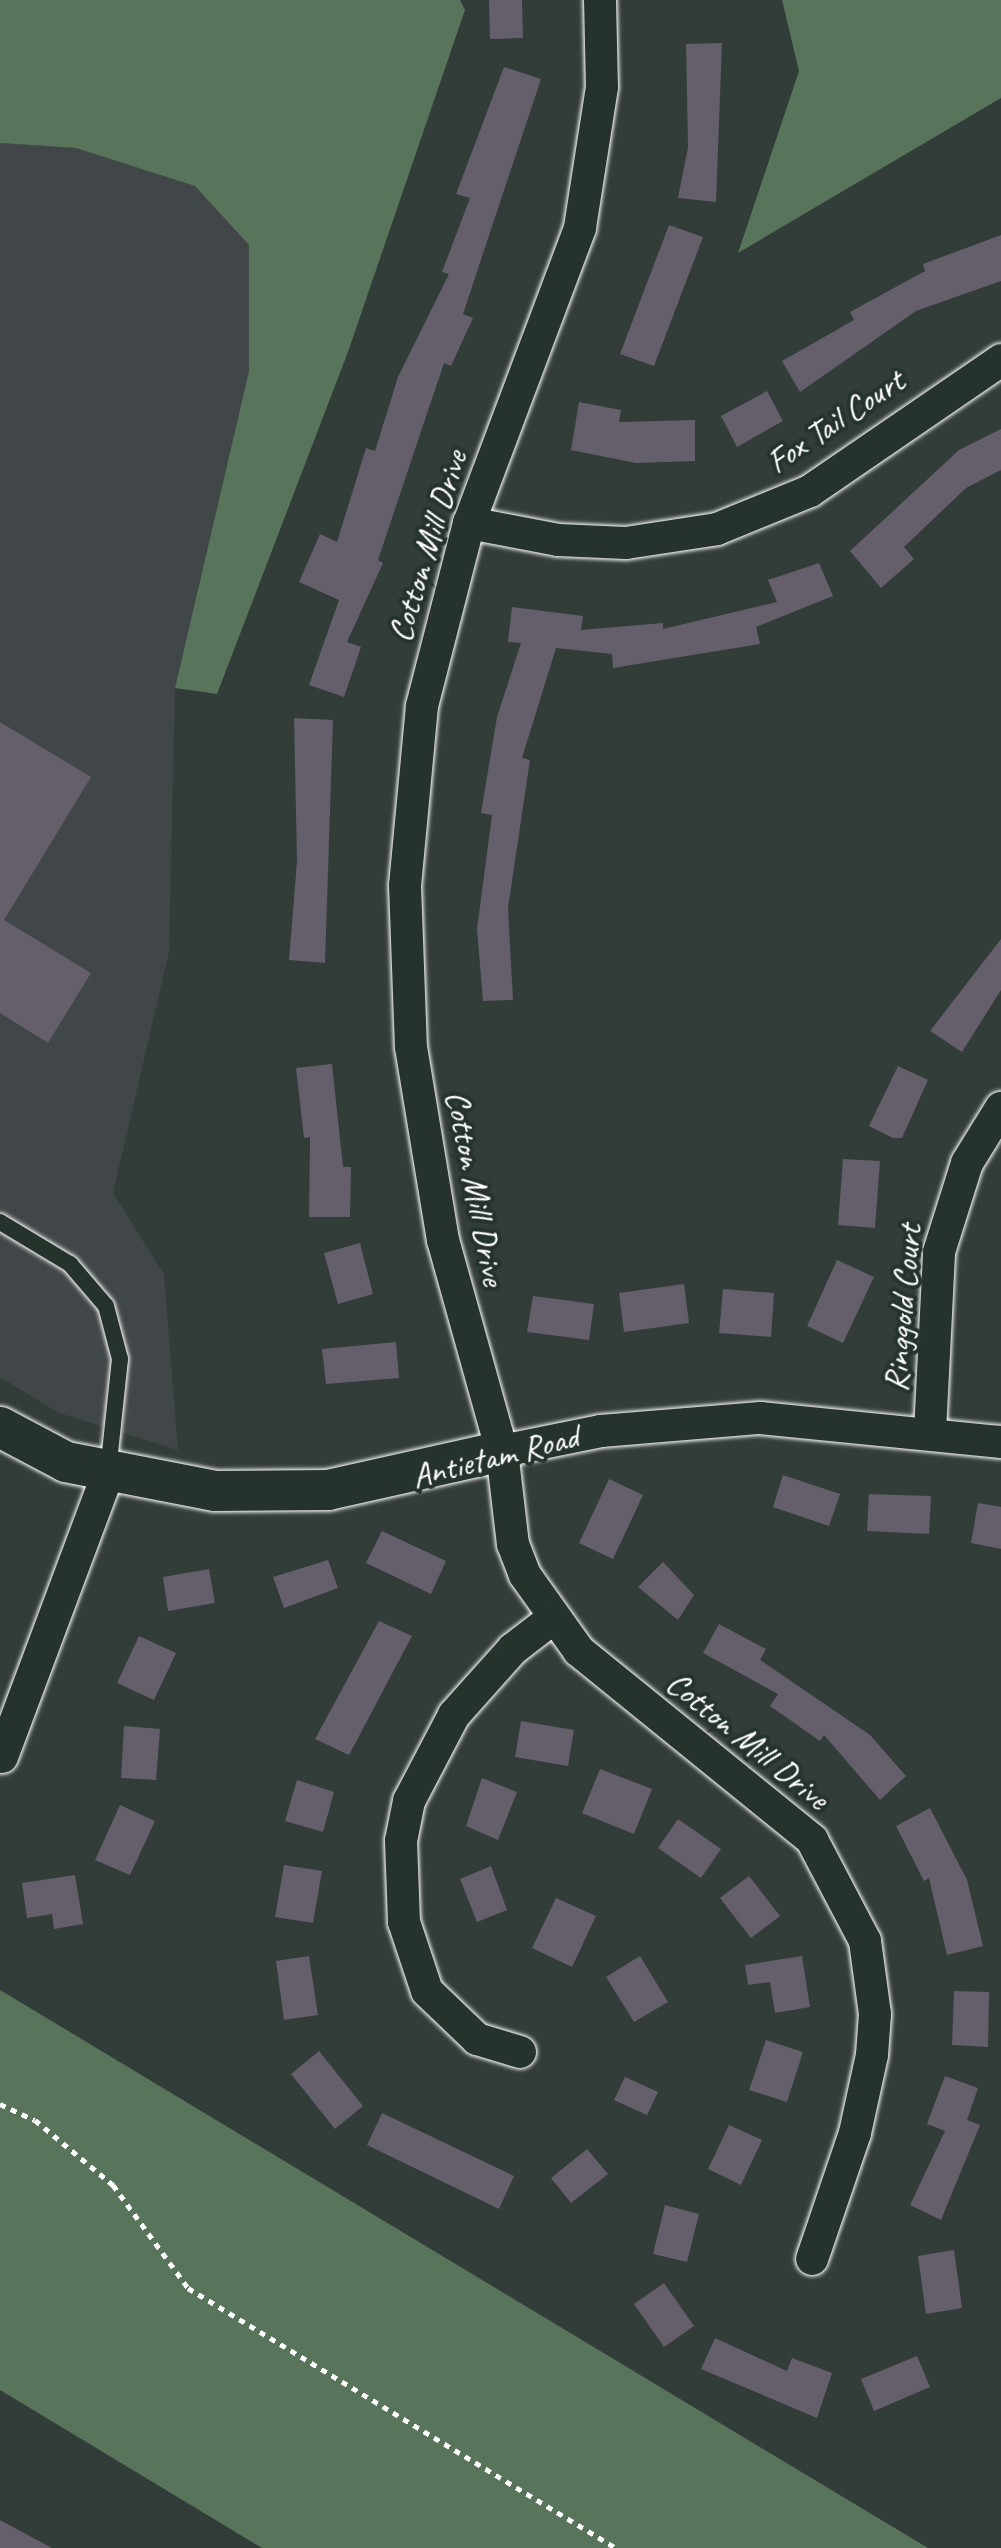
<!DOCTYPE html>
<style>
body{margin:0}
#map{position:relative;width:1001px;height:2548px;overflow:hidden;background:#323c39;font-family:Caveat,sans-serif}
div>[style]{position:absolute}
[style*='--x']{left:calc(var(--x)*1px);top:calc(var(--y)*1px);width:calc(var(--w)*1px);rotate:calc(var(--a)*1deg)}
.built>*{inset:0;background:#414648}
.green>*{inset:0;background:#58745a}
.building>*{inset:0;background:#645f6a}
.path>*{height:5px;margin-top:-2.5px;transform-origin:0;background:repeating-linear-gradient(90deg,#fff 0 6px,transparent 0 12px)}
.roads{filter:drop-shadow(0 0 2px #fff) drop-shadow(0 0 2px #fff)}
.service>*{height:16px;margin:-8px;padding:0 8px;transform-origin:8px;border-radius:8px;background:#26332d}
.minor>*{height:32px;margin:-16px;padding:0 16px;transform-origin:16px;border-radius:16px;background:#26332d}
.tertiary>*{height:40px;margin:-20px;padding:0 20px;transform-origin:20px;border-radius:20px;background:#26332d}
span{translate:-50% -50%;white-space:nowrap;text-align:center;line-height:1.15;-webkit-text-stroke:8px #26332d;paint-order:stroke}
.street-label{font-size:34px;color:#fff}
</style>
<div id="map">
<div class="built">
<div style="clip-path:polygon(0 143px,76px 148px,196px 186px,249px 245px,249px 371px,175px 688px,169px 952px,113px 1193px,164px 1274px,178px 1450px,59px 1413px,0 1377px)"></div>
</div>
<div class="green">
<div style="clip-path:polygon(0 0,460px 0,465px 10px,348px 352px,217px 694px,175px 688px,249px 371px,249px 245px,195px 186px,76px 148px,0 143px)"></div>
<div style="clip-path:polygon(782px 0,1001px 0,1001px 98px,738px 253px,799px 71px)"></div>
<div style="clip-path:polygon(0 1990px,928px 2548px,262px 2548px,0 2390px)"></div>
</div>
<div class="building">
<div style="clip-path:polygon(489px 0,522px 0,523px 38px,490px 39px)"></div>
<div style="clip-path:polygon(722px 43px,716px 202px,678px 198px,688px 147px,686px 44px)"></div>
<div style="clip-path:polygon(504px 67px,541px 79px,463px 314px,473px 318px,451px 366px,444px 363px,378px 560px,383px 563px,347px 642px,361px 647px,344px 697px,309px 685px,339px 600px,299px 582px,320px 534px,337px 542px,366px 448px,375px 451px,398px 377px,449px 274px,442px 272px,470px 198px,456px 194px)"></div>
<div style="clip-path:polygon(669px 225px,703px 237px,654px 366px,620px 354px)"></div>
<div style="clip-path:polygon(1001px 235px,1001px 281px,916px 311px,800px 392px,782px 361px,854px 320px,850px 312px,925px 271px,923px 264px)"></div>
<div style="clip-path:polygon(767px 391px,783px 421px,737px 447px,721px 416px)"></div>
<div style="clip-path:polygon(579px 402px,621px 410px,619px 422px,695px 420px,695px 461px,636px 463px,571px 450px)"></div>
<div style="clip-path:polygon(1001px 429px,1001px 470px,966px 488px,904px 547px,914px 559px,881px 588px,850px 551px,959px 450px)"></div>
<div style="clip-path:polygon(819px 563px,833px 596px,756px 627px,760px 644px,613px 668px,612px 654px,556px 648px,522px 758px,530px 760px,508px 908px,513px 1000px,483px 1001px,477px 929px,492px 815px,481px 813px,497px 717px,521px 643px,508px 642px,512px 607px,583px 616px,581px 630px,663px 623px,663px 629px,777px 602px,768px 580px)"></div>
<div style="clip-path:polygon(294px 718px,333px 720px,325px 963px,289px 960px,297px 861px)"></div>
<div style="clip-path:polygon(0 722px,91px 777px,4px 920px,91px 973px,48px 1043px,0 1013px)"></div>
<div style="clip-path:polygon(1001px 939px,1001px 990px,962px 1052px,930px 1031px)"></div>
<div style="clip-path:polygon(332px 1064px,343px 1167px,351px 1167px,350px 1217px,309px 1217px,310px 1137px,304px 1138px,296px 1068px)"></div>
<div style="clip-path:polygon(898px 1066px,928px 1080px,902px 1138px,893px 1138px,869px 1126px)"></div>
<div style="clip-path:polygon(843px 1159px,880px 1161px,875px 1228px,838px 1225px)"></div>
<div style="clip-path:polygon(360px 1243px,373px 1294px,338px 1304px,324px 1253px)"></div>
<div style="clip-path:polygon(837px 1260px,874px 1277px,843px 1343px,807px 1326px)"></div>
<div style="clip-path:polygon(684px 1284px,689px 1323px,624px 1332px,619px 1293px)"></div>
<div style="clip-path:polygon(723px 1289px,774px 1293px,771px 1337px,719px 1333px)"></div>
<div style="clip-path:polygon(533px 1296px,594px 1304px,589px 1340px,527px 1332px)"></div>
<div style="clip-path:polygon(396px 1342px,399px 1378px,326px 1384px,322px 1349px)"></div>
<div style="clip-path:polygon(783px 1475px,840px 1494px,829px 1526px,773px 1507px)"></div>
<div style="clip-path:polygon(609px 1479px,643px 1495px,613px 1559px,579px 1543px)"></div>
<div style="clip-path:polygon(869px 1494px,931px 1496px,929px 1534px,867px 1531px)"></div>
<div style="clip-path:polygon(978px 1503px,1001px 1507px,1001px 1549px,971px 1543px)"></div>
<div style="clip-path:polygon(382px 1531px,446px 1561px,431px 1594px,366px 1563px)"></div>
<div style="clip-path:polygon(328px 1560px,338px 1588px,284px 1608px,273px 1577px)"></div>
<div style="clip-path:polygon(663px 1562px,694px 1595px,678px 1620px,638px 1587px)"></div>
<div style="clip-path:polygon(209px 1569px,215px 1603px,168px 1611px,163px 1577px)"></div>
<div style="clip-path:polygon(379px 1621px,412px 1636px,349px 1755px,315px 1739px)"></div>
<div style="clip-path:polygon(719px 1624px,766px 1649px,760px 1660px,870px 1735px,906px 1776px,880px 1800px,824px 1735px,820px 1741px,770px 1706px,778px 1694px,703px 1653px)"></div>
<div style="clip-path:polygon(139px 1636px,176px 1653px,154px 1700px,117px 1683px)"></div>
<div style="clip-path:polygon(521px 1721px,574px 1730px,568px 1766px,515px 1757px)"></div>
<div style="clip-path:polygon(124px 1726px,160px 1729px,156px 1780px,121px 1778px)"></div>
<div style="clip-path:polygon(600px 1769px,652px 1789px,634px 1834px,582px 1813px)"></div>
<div style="clip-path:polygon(482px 1778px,517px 1792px,498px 1840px,466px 1826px)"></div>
<div style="clip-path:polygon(297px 1780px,334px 1792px,323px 1832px,285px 1821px)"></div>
<div style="clip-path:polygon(120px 1805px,155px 1821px,130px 1875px,95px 1860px)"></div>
<div style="clip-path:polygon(930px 1808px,967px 1880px,983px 1946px,947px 1955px,929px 1878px,924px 1881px,896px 1826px)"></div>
<div style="clip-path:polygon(678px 1819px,721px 1849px,701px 1878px,658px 1848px)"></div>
<div style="clip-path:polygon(284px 1865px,322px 1871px,313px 1923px,275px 1917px)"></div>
<div style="clip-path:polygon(491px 1866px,507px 1910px,477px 1922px,460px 1879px)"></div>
<div style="clip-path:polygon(75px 1875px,83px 1924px,54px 1929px,52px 1914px,27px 1918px,22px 1883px)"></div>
<div style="clip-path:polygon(749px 1876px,780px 1916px,751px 1938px,720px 1898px)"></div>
<div style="clip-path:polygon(556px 1898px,596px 1916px,572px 1967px,532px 1948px)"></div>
<div style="clip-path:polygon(309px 1956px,318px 2015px,284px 2020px,276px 1961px)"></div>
<div style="clip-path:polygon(640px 1956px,668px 2002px,634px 2022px,606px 1977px)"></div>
<div style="clip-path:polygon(802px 1956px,810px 2007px,775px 2013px,770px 1982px,748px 1985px,745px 1965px)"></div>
<div style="clip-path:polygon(954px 1991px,989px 1992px,988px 2047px,952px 2045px)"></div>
<div style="clip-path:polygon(766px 2040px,803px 2052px,787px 2102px,749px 2090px)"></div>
<div style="clip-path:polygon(319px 2051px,363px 2106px,335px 2129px,291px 2074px)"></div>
<div style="clip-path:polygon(945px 2076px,978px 2088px,967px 2120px,980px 2125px,941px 2220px,910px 2205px,945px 2131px,927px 2124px)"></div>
<div style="clip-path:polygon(625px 2077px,658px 2092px,647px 2115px,614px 2100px)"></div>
<div style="clip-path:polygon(382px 2113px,514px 2176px,499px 2209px,367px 2145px)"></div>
<div style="clip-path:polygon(729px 2125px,762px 2140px,741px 2185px,708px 2169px)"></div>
<div style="clip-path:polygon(587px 2149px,608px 2174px,571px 2203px,551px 2178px)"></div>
<div style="clip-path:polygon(665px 2205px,699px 2214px,687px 2262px,653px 2254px)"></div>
<div style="clip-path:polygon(954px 2250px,962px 2308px,926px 2314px,918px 2256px)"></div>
<div style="clip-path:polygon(664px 2283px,694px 2326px,664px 2347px,634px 2304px)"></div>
<div style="clip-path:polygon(715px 2338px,787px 2371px,792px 2358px,832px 2373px,817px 2418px,701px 2369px)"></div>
<div style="clip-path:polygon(917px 2356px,930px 2387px,874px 2411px,861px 2379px)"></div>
<div style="clip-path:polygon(0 2520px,52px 2548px,0 2548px)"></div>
</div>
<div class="path">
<div style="--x:0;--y:2104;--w:38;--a:25"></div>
<div style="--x:35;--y:2120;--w:102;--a:39.8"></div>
<div style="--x:113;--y:2185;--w:127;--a:53.9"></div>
<div style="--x:188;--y:2288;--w:501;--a:31.28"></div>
</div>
<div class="roads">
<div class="service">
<div style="--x:0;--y:1222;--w:82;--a:31"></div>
<div style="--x:70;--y:1264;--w:55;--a:49.4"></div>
<div style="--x:106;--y:1306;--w:55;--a:75.2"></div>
<div style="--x:120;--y:1359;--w:114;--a:96.1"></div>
</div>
<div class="minor">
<div style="--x:600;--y:0;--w:87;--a:88.7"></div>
<div style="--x:602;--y:87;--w:143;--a:98.9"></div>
<div style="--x:580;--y:228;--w:315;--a:110.6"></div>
<div style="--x:469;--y:523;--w:189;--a:104.4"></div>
<div style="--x:422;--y:706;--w:180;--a:95.4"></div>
<div style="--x:405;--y:885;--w:162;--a:87.9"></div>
<div style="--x:411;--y:1047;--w:196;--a:80.6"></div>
<div style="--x:443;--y:1240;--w:219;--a:74.4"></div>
<div style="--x:502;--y:1451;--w:94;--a:83.3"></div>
<div style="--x:513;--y:1544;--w:33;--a:69"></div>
<div style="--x:525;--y:1575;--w:93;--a:54.6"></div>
<div style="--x:579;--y:1651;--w:300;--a:39"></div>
<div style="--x:812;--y:1840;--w:114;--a:62.3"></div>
<div style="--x:865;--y:1941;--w:74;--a:82.2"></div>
<div style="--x:875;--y:2014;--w:41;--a:94.2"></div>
<div style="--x:872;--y:2055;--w:80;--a:102.3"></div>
<div style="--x:855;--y:2133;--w:133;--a:108.8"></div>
<div style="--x:469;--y:523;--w:91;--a:10.8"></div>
<div style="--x:558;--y:540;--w:68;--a:2.5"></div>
<div style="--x:626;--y:543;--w:92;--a:-8.7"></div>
<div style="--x:717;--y:529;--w:100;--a:-22.2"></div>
<div style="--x:810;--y:491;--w:232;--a:-34.4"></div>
<div style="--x:930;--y:1432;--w:180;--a:-87.1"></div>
<div style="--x:939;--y:1252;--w:93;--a:-72.5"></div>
<div style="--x:967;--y:1163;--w:65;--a:-58.3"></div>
<div style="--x:502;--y:1451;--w:101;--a:-11.4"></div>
<div style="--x:601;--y:1431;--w:160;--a:-4.7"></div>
<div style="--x:760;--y:1418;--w:242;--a:5.7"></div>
<div style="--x:2;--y:1757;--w:303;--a:-69.5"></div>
<div style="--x:520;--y:2052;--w:45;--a:-163.2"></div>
<div style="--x:477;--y:2039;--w:69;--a:-136.2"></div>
<div style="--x:427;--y:1991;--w:73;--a:-108.4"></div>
<div style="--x:404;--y:1922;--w:81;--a:-92.1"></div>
<div style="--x:401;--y:1841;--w:41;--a:-78.7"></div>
<div style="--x:409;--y:1801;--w:97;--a:-62.4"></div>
<div style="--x:454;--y:1715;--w:89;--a:-48.2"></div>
<div style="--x:513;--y:1649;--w:49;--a:-37.6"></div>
</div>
<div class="tertiary">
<div style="--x:0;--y:1427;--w:75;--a:27.9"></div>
<div style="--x:66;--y:1462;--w:152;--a:11"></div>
<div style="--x:215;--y:1491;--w:113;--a:-0.5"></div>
<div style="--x:328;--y:1490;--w:178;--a:-12.6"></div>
</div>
</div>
<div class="street-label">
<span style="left:835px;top:421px;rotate:-34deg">Fox Tail Court</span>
<span style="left:427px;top:546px;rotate:-73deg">Cotton Mill Drive</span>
<span style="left:476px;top:1188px;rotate:79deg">Cotton Mill Drive</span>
<span style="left:902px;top:1308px;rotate:-85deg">Ringgold Court</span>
<span style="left:495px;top:1456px;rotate:-14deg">Antietam Road</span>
<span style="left:748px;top:1740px;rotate:39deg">Cotton Mill Drive</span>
</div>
</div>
